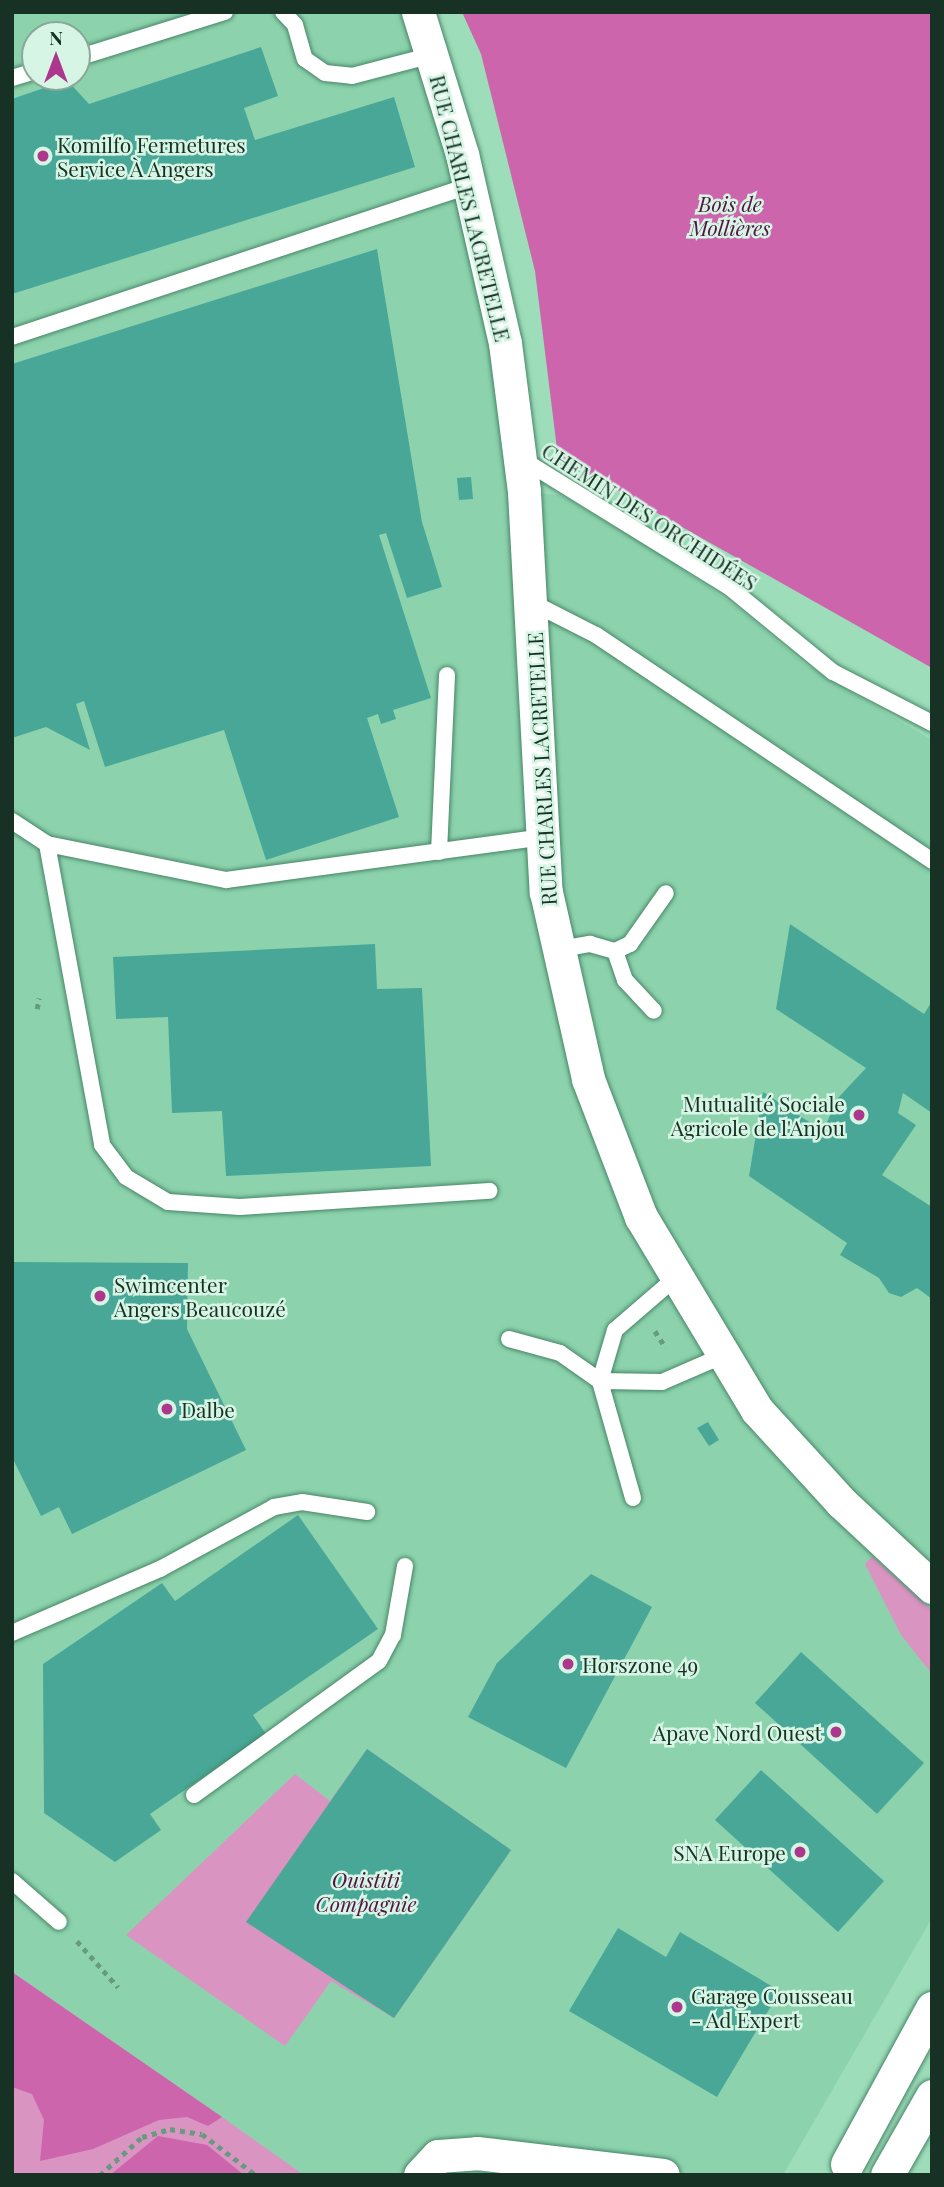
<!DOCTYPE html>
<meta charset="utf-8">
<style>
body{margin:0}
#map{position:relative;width:944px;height:2187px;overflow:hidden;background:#9dddba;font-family:"Playfair Display",serif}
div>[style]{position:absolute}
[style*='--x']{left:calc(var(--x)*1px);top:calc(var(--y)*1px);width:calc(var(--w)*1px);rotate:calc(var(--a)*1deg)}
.built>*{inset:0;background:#8cd3ad}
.green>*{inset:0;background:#da94c2}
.forest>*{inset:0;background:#cc65ac}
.building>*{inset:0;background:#48a797}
.path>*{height:4.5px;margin-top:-2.25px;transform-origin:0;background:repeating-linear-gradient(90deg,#689a7f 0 5px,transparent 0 10px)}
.roads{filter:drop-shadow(0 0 2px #488667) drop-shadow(0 0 2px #488667)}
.lane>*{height:16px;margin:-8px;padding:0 8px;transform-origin:8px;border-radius:8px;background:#fff}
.street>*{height:33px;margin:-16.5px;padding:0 16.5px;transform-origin:16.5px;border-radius:16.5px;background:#fff}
.dots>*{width:19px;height:19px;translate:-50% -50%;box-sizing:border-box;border:4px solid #d6f5e4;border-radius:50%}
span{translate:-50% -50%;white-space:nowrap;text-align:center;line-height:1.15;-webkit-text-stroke:5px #d6f5e4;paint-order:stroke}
.poi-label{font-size:21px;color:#173124}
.left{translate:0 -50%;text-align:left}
.right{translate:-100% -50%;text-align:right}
.park-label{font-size:21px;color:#541343;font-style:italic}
.street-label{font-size:21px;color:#173124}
.frame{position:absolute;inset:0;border:14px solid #173124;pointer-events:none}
.north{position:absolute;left:21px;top:21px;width:70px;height:70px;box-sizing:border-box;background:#d6f5e4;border:2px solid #8aa797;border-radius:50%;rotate:0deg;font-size:19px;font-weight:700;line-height:28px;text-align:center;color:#173124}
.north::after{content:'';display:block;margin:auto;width:24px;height:32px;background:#ad378d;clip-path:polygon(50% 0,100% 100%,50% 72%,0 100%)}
</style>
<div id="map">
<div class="built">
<div style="clip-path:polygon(evenodd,12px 12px,418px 12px,524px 492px,561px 495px,656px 551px,737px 607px,806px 665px,932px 740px,932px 1918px,783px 2175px,304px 2175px,12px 1972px,12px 12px,35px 35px,77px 35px,77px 77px,35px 77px,35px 35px)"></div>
</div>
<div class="green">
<div style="clip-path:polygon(872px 1556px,932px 1610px,932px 1674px,901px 1635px,865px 1564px)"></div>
<div style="clip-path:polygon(367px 1749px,511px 1850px,394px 2018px,331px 1981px,285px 2046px,126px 1935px,295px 1774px,330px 1801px)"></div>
<div style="clip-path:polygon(12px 1972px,222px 2117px,304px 2175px,12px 2175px)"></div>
</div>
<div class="forest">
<div style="clip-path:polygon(462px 12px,932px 12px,932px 668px,558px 457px,535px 271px,481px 54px)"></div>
<div style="clip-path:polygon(12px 1972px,222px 2117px,208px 2126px,187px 2117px,159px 2120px,93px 2149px,40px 2161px,44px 2120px,32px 2094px,12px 2087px)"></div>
<div style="clip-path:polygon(158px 2136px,207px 2145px,244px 2175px,110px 2175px)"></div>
</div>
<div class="building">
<div style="clip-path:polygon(261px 47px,278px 96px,244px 108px,255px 140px,394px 97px,415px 167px,12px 294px,12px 99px,67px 80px,89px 104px)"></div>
<div style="clip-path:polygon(377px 249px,422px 522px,442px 587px,407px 598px,386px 533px,379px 535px,431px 698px,393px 710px,396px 719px,381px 724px,378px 714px,367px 718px,399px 817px,266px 860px,224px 730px,105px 767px,84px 701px,76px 704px,90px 750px,46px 727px,12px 738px,12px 364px)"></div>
<div style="clip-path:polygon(471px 477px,473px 499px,459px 500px,457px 478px)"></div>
<div style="clip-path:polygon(790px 924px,924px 1014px,932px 1001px,932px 1113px,903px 1093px,898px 1113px,916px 1125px,882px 1175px,932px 1207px,932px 1299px,917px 1288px,901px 1297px,889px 1293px,879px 1278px,840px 1255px,847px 1243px,749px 1176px,763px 1092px,823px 1131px,838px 1098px,866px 1068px,776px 1009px)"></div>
<div style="clip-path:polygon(375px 944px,377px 989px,422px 988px,431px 1166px,226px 1176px,222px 1111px,172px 1113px,168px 1017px,116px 1019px,113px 957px)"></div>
<div style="clip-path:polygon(12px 1262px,188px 1263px,187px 1329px,246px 1450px,72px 1534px,59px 1507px,41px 1516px,12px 1457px)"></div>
<div style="clip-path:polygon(708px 1422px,719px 1440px,709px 1446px,697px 1428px)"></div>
<div style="clip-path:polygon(298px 1515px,378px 1629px,253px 1715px,266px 1734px,150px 1814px,161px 1830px,115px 1862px,44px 1813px,43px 1664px,162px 1583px,175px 1601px)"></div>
<div style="clip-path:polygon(591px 1574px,652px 1607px,566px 1768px,468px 1717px,497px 1663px)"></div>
<div style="clip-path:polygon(801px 1652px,924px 1763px,877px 1814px,755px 1703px)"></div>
<div style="clip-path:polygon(367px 1749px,511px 1850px,394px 2018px,246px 1922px)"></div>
<div style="clip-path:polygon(761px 1770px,884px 1881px,838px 1932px,715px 1820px)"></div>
<div style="clip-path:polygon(618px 1928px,666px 1957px,680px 1932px,780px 1991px,717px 2097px,569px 2011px)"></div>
</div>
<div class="path">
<div style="--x:37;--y:1009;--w:11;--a:-80"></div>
<div style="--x:655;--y:1331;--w:20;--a:57"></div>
<div style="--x:77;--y:1941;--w:62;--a:48.3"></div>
<div style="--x:100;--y:2175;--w:57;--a:-42.1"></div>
<div style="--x:142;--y:2137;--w:29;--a:-16"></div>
<div style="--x:170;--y:2129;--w:32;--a:9"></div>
<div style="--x:202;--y:2134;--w:68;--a:37.2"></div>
</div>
<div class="roads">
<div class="lane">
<div style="--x:283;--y:12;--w:18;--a:47"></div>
<div style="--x:295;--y:25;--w:35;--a:74"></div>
<div style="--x:305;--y:59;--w:24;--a:35"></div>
<div style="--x:325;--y:73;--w:27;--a:6"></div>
<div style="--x:352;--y:76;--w:83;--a:-14.7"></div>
<div style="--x:77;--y:58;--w:155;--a:-17.3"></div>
<div style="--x:12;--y:78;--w:24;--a:-17"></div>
<div style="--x:12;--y:337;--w:481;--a:-18.3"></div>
<div style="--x:520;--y:458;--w:246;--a:31.7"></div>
<div style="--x:729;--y:587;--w:134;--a:39.3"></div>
<div style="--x:833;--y:672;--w:111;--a:27.3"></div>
<div style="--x:531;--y:602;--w:73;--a:26.9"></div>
<div style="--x:596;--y:635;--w:405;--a:33.9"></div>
<div style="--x:12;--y:821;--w:42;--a:33.3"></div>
<div style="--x:47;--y:844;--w:183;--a:11.4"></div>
<div style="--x:226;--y:880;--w:319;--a:-7.7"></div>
<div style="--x:47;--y:844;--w:306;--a:79.6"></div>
<div style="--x:102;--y:1145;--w:40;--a:53"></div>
<div style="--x:126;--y:1177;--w:49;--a:30.8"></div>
<div style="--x:168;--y:1202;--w:72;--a:4"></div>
<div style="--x:240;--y:1207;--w:250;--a:-3.7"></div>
<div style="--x:439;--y:852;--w:177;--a:-87.4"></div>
<div style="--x:555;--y:950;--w:36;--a:-10"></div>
<div style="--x:590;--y:944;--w:26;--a:16"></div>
<div style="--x:615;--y:951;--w:17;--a:-25"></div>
<div style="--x:630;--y:944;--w:62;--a:-54.8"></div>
<div style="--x:615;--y:951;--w:31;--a:71"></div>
<div style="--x:625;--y:980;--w:42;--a:46.9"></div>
<div style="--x:509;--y:1339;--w:53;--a:15.4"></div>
<div style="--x:560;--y:1353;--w:49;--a:35"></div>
<div style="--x:600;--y:1381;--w:62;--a:0.9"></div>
<div style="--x:662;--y:1382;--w:65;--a:-23.4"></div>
<div style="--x:633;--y:1498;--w:122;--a:-105.8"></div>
<div style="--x:600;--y:1381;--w:53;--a:-73.6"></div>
<div style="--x:615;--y:1330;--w:77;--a:-40.8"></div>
<div style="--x:12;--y:1633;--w:161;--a:-23.4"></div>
<div style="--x:160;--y:1569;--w:130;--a:-28.5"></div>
<div style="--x:274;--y:1507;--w:28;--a:-10"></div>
<div style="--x:302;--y:1502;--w:66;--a:8.7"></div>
<div style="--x:194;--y:1795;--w:228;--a:-35.9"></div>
<div style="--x:379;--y:1661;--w:30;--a:-62"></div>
<div style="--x:393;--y:1635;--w:70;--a:-80.1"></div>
<div style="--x:12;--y:1881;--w:62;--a:41.1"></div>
</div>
<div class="street">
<div style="--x:418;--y:12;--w:149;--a:72.8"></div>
<div style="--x:462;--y:154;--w:194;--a:77.2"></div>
<div style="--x:505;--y:343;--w:150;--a:82.7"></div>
<div style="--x:524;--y:492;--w:401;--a:86.9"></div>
<div style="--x:546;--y:892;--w:192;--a:77.3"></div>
<div style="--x:588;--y:1079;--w:148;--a:69"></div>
<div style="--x:641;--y:1217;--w:225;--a:59"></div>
<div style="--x:757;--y:1410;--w:125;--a:47.6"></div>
<div style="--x:841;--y:1502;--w:125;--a:43"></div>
<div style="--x:847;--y:2164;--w:178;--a:-61.4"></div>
<div style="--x:420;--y:2175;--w:26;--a:-47"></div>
<div style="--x:438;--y:2156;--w:39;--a:-4"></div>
<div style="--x:477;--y:2153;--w:187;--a:6.7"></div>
<div style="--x:887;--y:2175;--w:91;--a:-60.3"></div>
</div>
</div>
<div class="dots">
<div style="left:43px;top:156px;background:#ad378d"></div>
<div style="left:859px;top:1115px;background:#ad378d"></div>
<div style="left:100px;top:1296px;background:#ad378d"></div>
<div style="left:167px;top:1409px;background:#ad378d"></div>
<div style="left:568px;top:1664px;background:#ad378d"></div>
<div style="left:836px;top:1732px;background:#ad378d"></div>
<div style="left:800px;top:1852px;background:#ad378d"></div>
<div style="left:677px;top:2007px;background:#ad378d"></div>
</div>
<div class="poi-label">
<span class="left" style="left:57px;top:156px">Komilfo Fermetures<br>Service À Angers</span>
<span class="right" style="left:845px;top:1115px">Mutualité Sociale<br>Agricole de l'Anjou</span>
<span class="left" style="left:114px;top:1296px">Swimcenter<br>Angers Beaucouzé</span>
<span class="left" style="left:181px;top:1409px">Dalbe</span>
<span class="left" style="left:582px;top:1664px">Horszone 49</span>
<span class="right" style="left:822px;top:1732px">Apave Nord Ouest</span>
<span class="right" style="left:786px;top:1852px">SNA Europe</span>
<span class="left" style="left:691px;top:2007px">Garage Cousseau<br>- Ad Expert</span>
</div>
<div class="park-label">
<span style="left:730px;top:215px">Bois de<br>Mollières</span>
<span style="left:366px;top:1891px">Ouistiti<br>Compagnie</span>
</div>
<div class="street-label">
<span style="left:471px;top:208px;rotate:76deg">RUE CHARLES LACRETELLE</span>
<span style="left:650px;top:516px;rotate:33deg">CHEMIN DES ORCHIDÉES</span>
<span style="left:541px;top:769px;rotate:-93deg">RUE CHARLES LACRETELLE</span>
</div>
<div class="frame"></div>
<div class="north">N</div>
</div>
